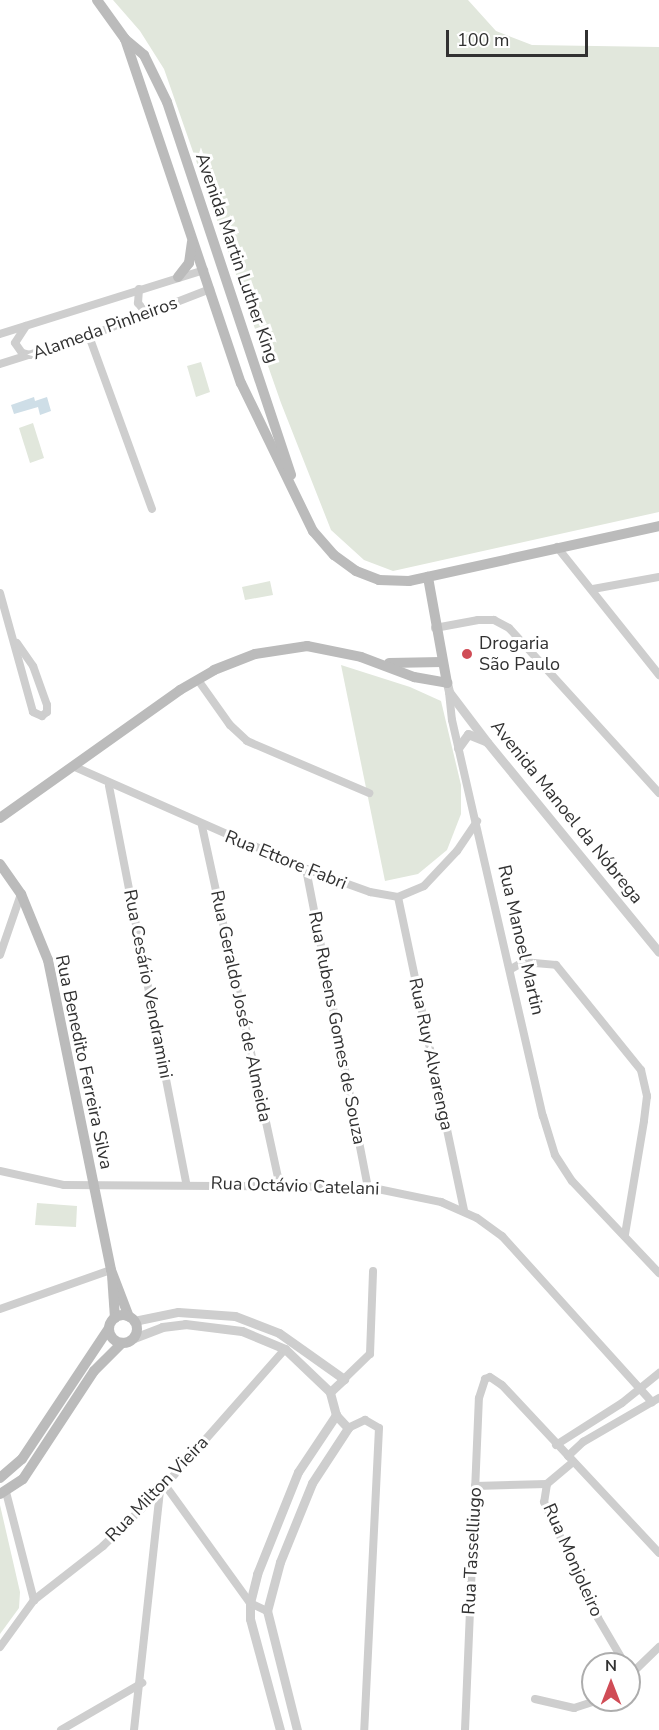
<!DOCTYPE html>
<meta charset="utf-8">
<style>
body{margin:0}
#map{position:relative;width:659px;height:1730px;overflow:hidden;background:#fff;font-family:"Nunito Sans",sans-serif}
div>[style]{position:absolute}
[style*='--x']{left:calc(var(--x)*1px);top:calc(var(--y)*1px);width:calc(var(--w)*1px);rotate:calc(var(--a)*1deg)}
.green>*{inset:0;background:#e1e7dc}
.water>*{inset:0;background:#cedee7}
.minor>*{height:8px;margin:-4px;padding:0 4px;transform-origin:4px;border-radius:4px;background:#cecece}
.tertiary>*{height:9px;margin:-4.5px;padding:0 4.5px;transform-origin:4.5px;border-radius:4.5px;background:#cecece}
.secondary>*{height:10px;margin:-5px;padding:0 5px;transform-origin:5px;border-radius:5px;background:#bbb}
.secondary>.ring{margin:-5px;padding:0;box-sizing:content-box;background:none;border:10px solid #bbb;border-radius:50%}
.dots>*{width:16px;height:16px;translate:-50% -50%;box-sizing:border-box;border:3px solid #fff;border-radius:50%}
span{translate:-50% -50%;white-space:nowrap;text-align:center;line-height:1.15;-webkit-text-stroke:6px #fff;paint-order:stroke}
.street-label{font-size:18px;color:#313131}
.poi-label{font-size:18px;color:#313131}
.left{translate:0 -50%;text-align:left}
.north{position:absolute;left:581px;top:1652px;width:60px;height:60px;box-sizing:border-box;background:#fff;border:2px solid #adadad;border-radius:50%;rotate:0deg;font-size:16px;font-weight:700;line-height:24px;text-align:center;color:#313131}
.north::after{content:'';display:block;margin:auto;width:21px;height:27px;background:#d04c56;clip-path:polygon(50% 0,100% 100%,50% 72%,0 100%)}
.scale{position:absolute;left:446px;top:30px;width:142px;height:27px;box-sizing:border-box;border:3px solid #313131;border-top:0;padding-left:8px;font-size:18px;line-height:21px;white-space:nowrap;color:#313131;-webkit-text-stroke:4px #fff;paint-order:stroke}
</style>
<div id="map">
<div class="green">
<div style="clip-path:polygon(113px 0,468px 0,496px 31px,532px 45px,659px 47px,659px 512px,393px 571px,364px 560px,331px 530px,281px 403px,164px 69px,140px 31px)"></div>
<div style="clip-path:polygon(201px 362px,210px 392px,196px 397px,187px 366px)"></div>
<div style="clip-path:polygon(33px 423px,44px 458px,30px 463px,19px 428px)"></div>
<div style="clip-path:polygon(270px 581px,273px 595px,245px 600px,242px 587px)"></div>
<div style="clip-path:polygon(341px 665px,410px 687px,441px 701px,461px 785px,461px 814px,447px 850px,418px 874px,385px 881px)"></div>
<div style="clip-path:polygon(37px 1203px,77px 1206px,76px 1227px,35px 1225px)"></div>
<div style="clip-path:polygon(0 1505px,20px 1592px,19px 1608px,0 1634px)"></div>
</div>
<div class="water">
<div style="clip-path:polygon(34px 397px,35px 401px,47px 397px,51px 411px,40px 415px,38px 407px,14px 414px,11px 405px)"></div>
</div>
<div class="minor">
<div style="--x:139;--y:289;--w:14;--a:94"></div>
<div style="--x:138;--y:303;--w:14;--a:51"></div>
<div style="--x:26;--y:326;--w:20;--a:123"></div>
<div style="--x:15;--y:343;--w:12;--a:55"></div>
<div style="--x:22;--y:353;--w:8;--a:14"></div>
<div style="--x:0;--y:334;--w:214;--a:-17.4"></div>
<div style="--x:89;--y:336;--w:184;--a:70"></div>
<div style="--x:0;--y:364;--w:93;--a:-17.5"></div>
<div style="--x:89;--y:336;--w:130;--a:-21.2"></div>
<div style="--x:557;--y:547;--w:164;--a:51.4"></div>
<div style="--x:593;--y:589;--w:67;--a:-10.3"></div>
<div style="--x:0;--y:593;--w:123;--a:74.5"></div>
<div style="--x:33;--y:712;--w:10;--a:24"></div>
<div style="--x:42;--y:716;--w:6;--a:-39"></div>
<div style="--x:47;--y:712;--w:7;--a:-90"></div>
<div style="--x:47;--y:705;--w:41;--a:-109.7"></div>
<div style="--x:33;--y:666;--w:28;--a:-125"></div>
<div style="--x:435;--y:628;--w:44;--a:-10.5"></div>
<div style="--x:478;--y:620;--w:16;--a:0"></div>
<div style="--x:494;--y:620;--w:17;--a:28"></div>
<div style="--x:509;--y:628;--w:223;--a:47.7"></div>
<div style="--x:198;--y:680;--w:55;--a:54.6"></div>
<div style="--x:230;--y:725;--w:23;--a:43"></div>
<div style="--x:247;--y:741;--w:133;--a:23.1"></div>
<div style="--x:449;--y:692;--w:28;--a:84"></div>
<div style="--x:452;--y:720;--w:406;--a:77.1"></div>
<div style="--x:543;--y:1116;--w:41;--a:72.9"></div>
<div style="--x:555;--y:1155;--w:31;--a:57"></div>
<div style="--x:572;--y:1181;--w:127;--a:46.6"></div>
<div style="--x:75;--y:767;--w:253;--a:23.8"></div>
<div style="--x:306;--y:869;--w:68;--a:19.8"></div>
<div style="--x:370;--y:892;--w:28;--a:10"></div>
<div style="--x:398;--y:897;--w:28;--a:-23"></div>
<div style="--x:424;--y:886;--w:48;--a:-46.7"></div>
<div style="--x:457;--y:851;--w:36;--a:-56"></div>
<div style="--x:109;--y:786;--w:404;--a:79"></div>
<div style="--x:202;--y:826;--w:368;--a:77.8"></div>
<div style="--x:306;--y:869;--w:324;--a:79"></div>
<div style="--x:398;--y:897;--w:321;--a:78.1"></div>
<div style="--x:0;--y:955;--w:65;--a:-71"></div>
<div style="--x:511;--y:969;--w:14;--a:-30"></div>
<div style="--x:523;--y:962;--w:33;--a:5"></div>
<div style="--x:556;--y:965;--w:135;--a:51"></div>
<div style="--x:641;--y:1070;--w:27;--a:77"></div>
<div style="--x:647;--y:1096;--w:25;--a:97"></div>
<div style="--x:644;--y:1121;--w:116;--a:99.5"></div>
<div style="--x:0;--y:1171;--w:66;--a:12.3"></div>
<div style="--x:64;--y:1185;--w:304;--a:0.4"></div>
<div style="--x:368;--y:1187;--w:75;--a:11.6"></div>
<div style="--x:441;--y:1202;--w:39;--a:24"></div>
<div style="--x:477;--y:1218;--w:31;--a:36"></div>
<div style="--x:502;--y:1236;--w:224;--a:47.9"></div>
<div style="--x:0;--y:1309;--w:118;--a:-19.4"></div>
<div style="--x:344;--y:1379;--w:36;--a:-44"></div>
<div style="--x:370;--y:1354;--w:83;--a:-87.9"></div>
<div style="--x:348;--y:1428;--w:19;--a:-25"></div>
<div style="--x:365;--y:1420;--w:16;--a:30"></div>
<div style="--x:379;--y:1428;--w:302;--a:92.8"></div>
<div style="--x:556;--y:1445;--w:78;--a:-32.5"></div>
<div style="--x:622;--y:1403;--w:48;--a:-39"></div>
<div style="--x:568;--y:1456;--w:21;--a:-43"></div>
<div style="--x:583;--y:1442;--w:88;--a:-30.1"></div>
<div style="--x:573;--y:1462;--w:34;--a:140"></div>
<div style="--x:547;--y:1484;--w:18;--a:99"></div>
<div style="--x:544;--y:1502;--w:128;--a:65"></div>
<div style="--x:598;--y:1618;--w:53;--a:59.6"></div>
<div style="--x:165;--y:1485;--w:145;--a:54.2"></div>
<div style="--x:250;--y:1603;--w:19;--a:25"></div>
<div style="--x:475;--y:1486;--w:72;--a:-1.6"></div>
<div style="--x:6;--y:1492;--w:112;--a:75.5"></div>
<div style="--x:0;--y:1647;--w:58;--a:-54.1"></div>
<div style="--x:34;--y:1600;--w:88;--a:-38"></div>
<div style="--x:103;--y:1546;--w:79;--a:-44"></div>
<div style="--x:160;--y:1491;--w:189;--a:-48.6"></div>
<div style="--x:629;--y:1676;--w:42;--a:-44"></div>
<div style="--x:535;--y:1699;--w:40;--a:13"></div>
<div style="--x:574;--y:1708;--w:26;--a:-18"></div>
<div style="--x:61;--y:1730;--w:94;--a:-30.1"></div>
<div style="--x:134;--y:1730;--w:240;--a:-83.8"></div>
<div style="--x:465;--y:1730;--w:332;--a:-87.6"></div>
<div style="--x:479;--y:1398;--w:20;--a:-72"></div>
<div style="--x:485;--y:1379;--w:5;--a:-22"></div>
<div style="--x:490;--y:1377;--w:14;--a:34"></div>
<div style="--x:502;--y:1385;--w:230;--a:46.9"></div>
</div>
<div class="tertiary">
<div style="--x:447;--y:683;--w:9;--a:77"></div>
<div style="--x:449;--y:692;--w:63;--a:52.8"></div>
<div style="--x:487;--y:742;--w:271;--a:50.7"></div>
<div style="--x:458;--y:748;--w:17;--a:-54"></div>
<div style="--x:468;--y:734;--w:18;--a:22"></div>
<div style="--x:134;--y:1321;--w:45;--a:-11.6"></div>
<div style="--x:178;--y:1312;--w:57;--a:4"></div>
<div style="--x:235;--y:1316;--w:47;--a:21.1"></div>
<div style="--x:279;--y:1333;--w:80;--a:35.3"></div>
<div style="--x:344;--y:1379;--w:19;--a:137"></div>
<div style="--x:134;--y:1338;--w:30;--a:-21"></div>
<div style="--x:162;--y:1327;--w:23;--a:-7"></div>
<div style="--x:185;--y:1324;--w:57;--a:7"></div>
<div style="--x:242;--y:1331;--w:47;--a:22.7"></div>
<div style="--x:285;--y:1349;--w:62;--a:43.7"></div>
<div style="--x:280;--y:1730;--w:115;--a:-105.1"></div>
<div style="--x:250;--y:1619;--w:16;--a:-90"></div>
<div style="--x:250;--y:1603;--w:30;--a:-76"></div>
<div style="--x:257;--y:1574;--w:110;--a:-68.1"></div>
<div style="--x:298;--y:1472;--w:69;--a:-56.3"></div>
<div style="--x:297;--y:1730;--w:123;--a:-104.1"></div>
<div style="--x:267;--y:1611;--w:51;--a:-75.1"></div>
<div style="--x:280;--y:1562;--w:85;--a:-67.9"></div>
<div style="--x:312;--y:1483;--w:66;--a:-56.8"></div>
<div style="--x:348;--y:1428;--w:18;--a:-133"></div>
<div style="--x:336;--y:1415;--w:24;--a:-105"></div>
</div>
<div class="secondary">
<div style="--x:97;--y:0;--w:48;--a:54.3"></div>
<div style="--x:125;--y:39;--w:363;--a:71.4"></div>
<div style="--x:241;--y:383;--w:165;--a:64.1"></div>
<div style="--x:313;--y:531;--w:32;--a:49"></div>
<div style="--x:334;--y:555;--w:27;--a:36"></div>
<div style="--x:356;--y:571;--w:25;--a:21"></div>
<div style="--x:379;--y:580;--w:30;--a:2"></div>
<div style="--x:409;--y:581;--w:256;--a:-12.4"></div>
<div style="--x:125;--y:39;--w:25;--a:40"></div>
<div style="--x:144;--y:55;--w:52;--a:63.9"></div>
<div style="--x:167;--y:102;--w:393;--a:71.6"></div>
<div style="--x:178;--y:277;--w:18;--a:-52"></div>
<div style="--x:189;--y:263;--w:21;--a:-82"></div>
<div style="--x:389;--y:663;--w:53;--a:-1.1"></div>
<div style="--x:0;--y:818;--w:221;--a:-35.4"></div>
<div style="--x:180;--y:690;--w:39;--a:-30"></div>
<div style="--x:214;--y:670;--w:44;--a:-21.3"></div>
<div style="--x:255;--y:654;--w:53;--a:-8.7"></div>
<div style="--x:307;--y:646;--w:55;--a:11.5"></div>
<div style="--x:361;--y:657;--w:57;--a:20.7"></div>
<div style="--x:414;--y:677;--w:34;--a:10"></div>
<div style="--x:447;--y:683;--w:108;--a:-100.2"></div>
<div style="--x:0;--y:864;--w:37;--a:55"></div>
<div style="--x:21;--y:894;--w:71;--a:67.8"></div>
<div style="--x:48;--y:960;--w:316;--a:78.5"></div>
<div style="--x:111;--y:1270;--w:50;--a:69"></div>
<div style="--x:112;--y:1275;--w:43;--a:86"></div>
<div class="ring" style="left:109px;top:1315px;width:18px;height:18px"></div>
<div style="--x:0;--y:1478;--w:29;--a:-41"></div>
<div style="--x:22;--y:1459;--w:157;--a:-56.4"></div>
<div style="--x:0;--y:1494;--w:27;--a:-33"></div>
<div style="--x:23;--y:1479;--w:129;--a:-56.7"></div>
<div style="--x:94;--y:1371;--w:40;--a:-45"></div>
</div>
<div class="dots">
<div style="left:467px;top:654px;background:#d04c56"></div>
</div>
<div class="street-label">
<span style="left:237px;top:258px;rotate:71deg">Avenida Martin Luther King</span>
<span style="left:105px;top:328px;rotate:-20deg">Alameda Pinheiros</span>
<span style="left:567px;top:812px;rotate:51deg">Avenida Manoel da Nóbrega</span>
<span style="left:286px;top:860px;rotate:22deg">Rua Ettore Fabri</span>
<span style="left:521px;top:940px;rotate:77deg">Rua Manoel Martin</span>
<span style="left:148px;top:984px;rotate:79deg">Rua Cesário Vendramini</span>
<span style="left:241px;top:1006px;rotate:78deg">Rua Geraldo José de Almeida</span>
<span style="left:337px;top:1028px;rotate:79deg">Rua Rubens Gomes de Souza</span>
<span style="left:431px;top:1054px;rotate:78deg">Rua Ruy Alvarenga</span>
<span style="left:84px;top:1062px;rotate:78deg">Rua Benedito Ferreira Silva</span>
<span style="left:295px;top:1186px;rotate:2deg">Rua Octávio Catelani</span>
<span style="left:157px;top:1489px;rotate:-46deg">Rua Milton Vieira</span>
<span style="left:472px;top:1551px;rotate:-87deg">Rua Tasselliugo</span>
<span style="left:573px;top:1560px;rotate:66deg">Rua Monjoleiro</span>
</div>
<div class="poi-label">
<span class="left" style="left:479px;top:654px">Drogaria<br>São Paulo</span>
</div>
<div class="north">N</div>
<div class="scale">100 m</div>
</div>
